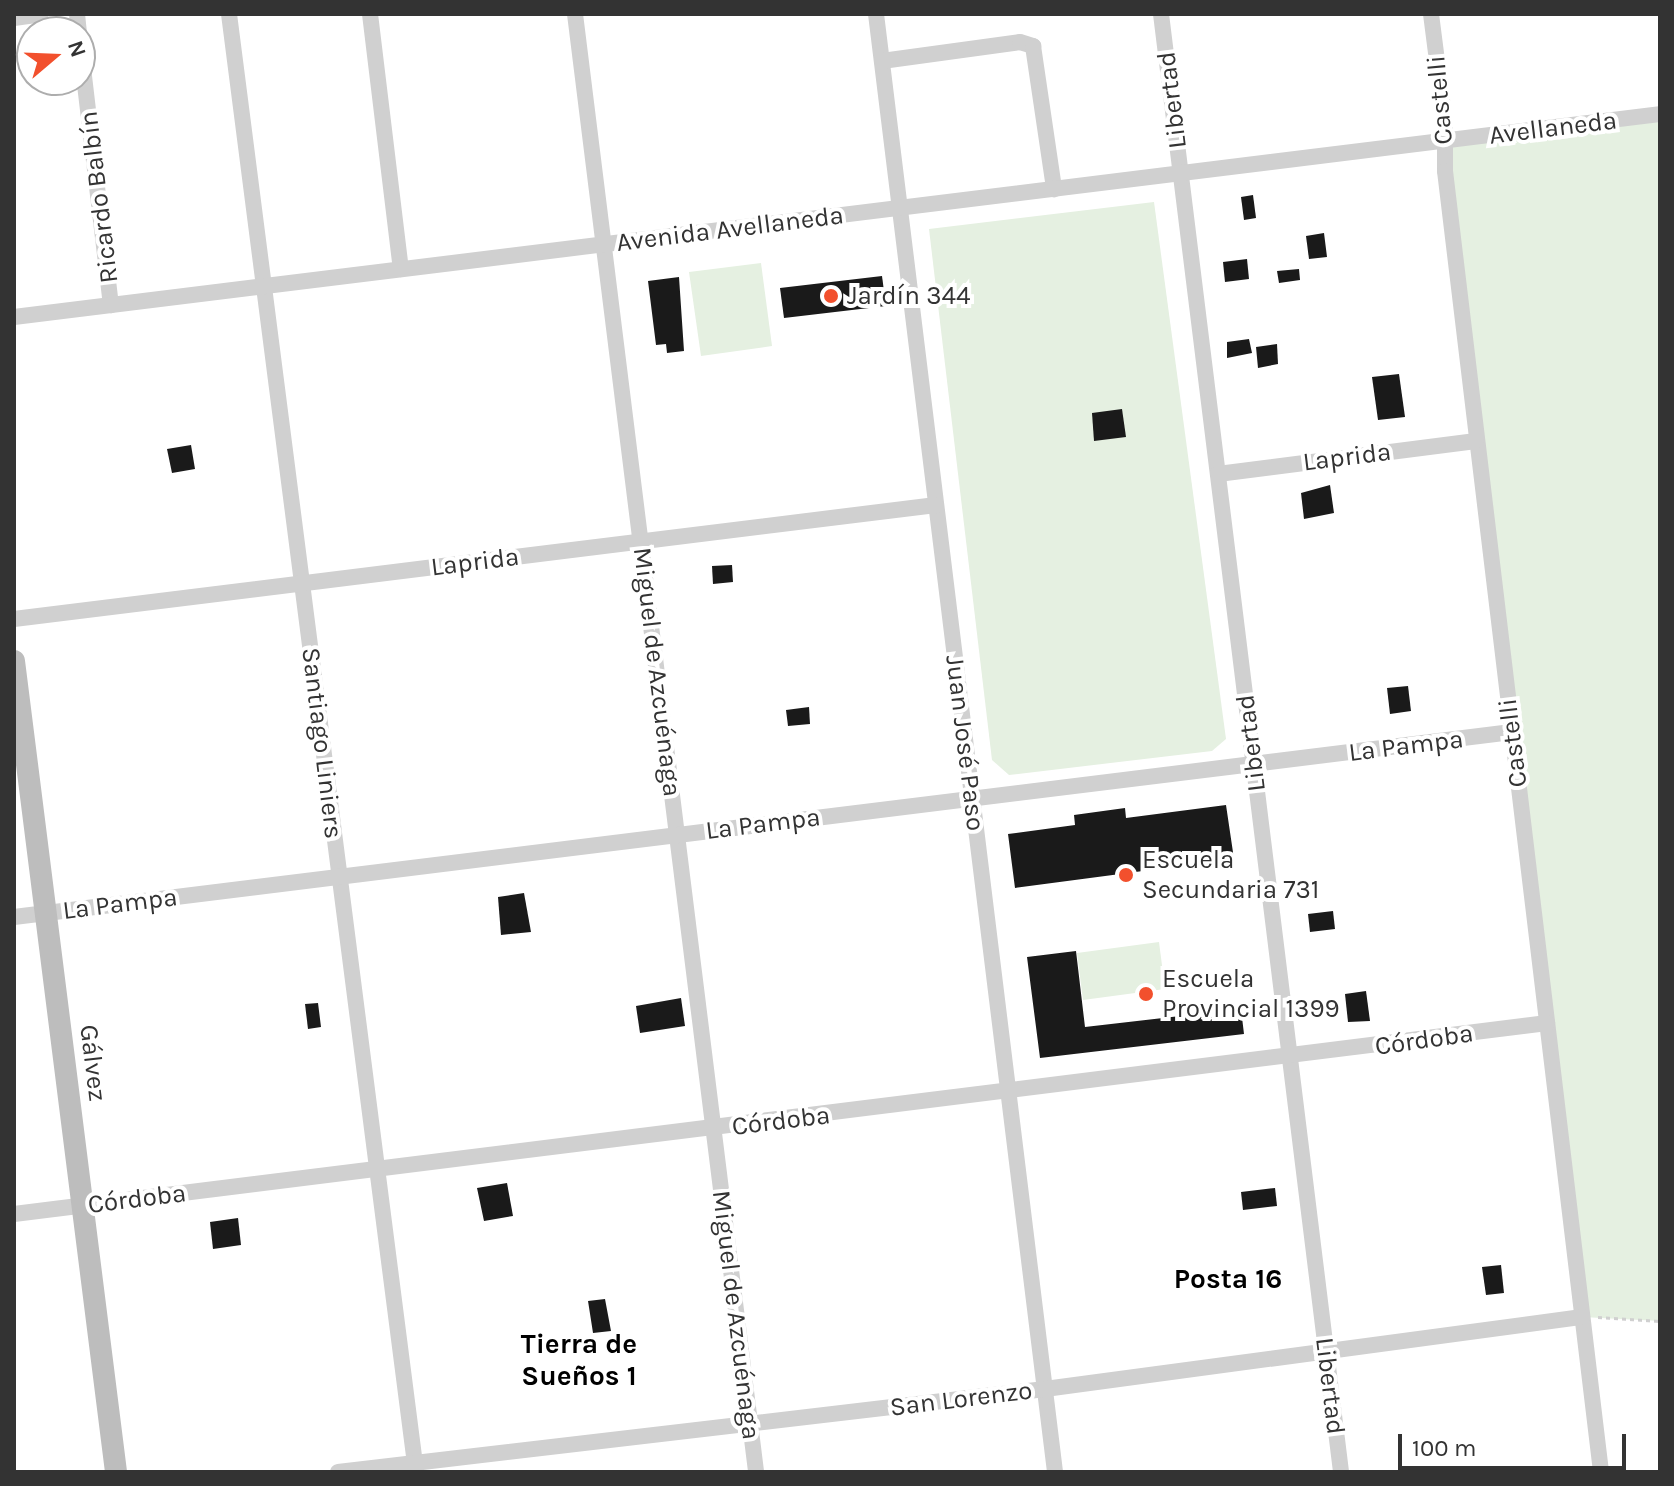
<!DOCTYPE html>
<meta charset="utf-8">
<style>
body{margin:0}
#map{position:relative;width:1674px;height:1486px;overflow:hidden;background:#fff;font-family:Karla,sans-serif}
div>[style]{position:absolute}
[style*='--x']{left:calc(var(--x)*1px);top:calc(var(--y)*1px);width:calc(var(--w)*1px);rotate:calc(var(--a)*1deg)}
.green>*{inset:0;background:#e5f0e1}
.building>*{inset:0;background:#1a1a1a}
.path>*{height:3px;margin-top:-1.5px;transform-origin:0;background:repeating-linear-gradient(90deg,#d0d0d0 0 4px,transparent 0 8px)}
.street>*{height:16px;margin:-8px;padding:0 8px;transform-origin:8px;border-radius:8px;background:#d0d0d0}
.secondary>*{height:22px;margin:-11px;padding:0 11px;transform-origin:11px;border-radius:11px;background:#bdbdbd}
.dots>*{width:22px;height:22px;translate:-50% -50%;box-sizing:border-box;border:4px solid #fff;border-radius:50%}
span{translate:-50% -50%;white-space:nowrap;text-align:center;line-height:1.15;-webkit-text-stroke:8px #fff;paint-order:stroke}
.street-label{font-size:26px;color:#333}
.poi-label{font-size:26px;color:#333}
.left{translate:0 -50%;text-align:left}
.neighbourhood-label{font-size:28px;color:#000;font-weight:700}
.frame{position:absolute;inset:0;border:16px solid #333;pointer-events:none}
.north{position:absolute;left:16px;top:16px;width:80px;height:80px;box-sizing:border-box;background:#fff;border:2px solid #adadad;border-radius:50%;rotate:71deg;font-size:22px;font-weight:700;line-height:32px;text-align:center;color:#333}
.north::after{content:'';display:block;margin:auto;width:28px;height:36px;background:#f2502d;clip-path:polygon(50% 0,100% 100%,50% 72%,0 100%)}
.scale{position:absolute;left:1398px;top:1434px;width:228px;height:36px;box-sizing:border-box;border:4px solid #333;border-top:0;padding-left:10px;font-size:24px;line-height:28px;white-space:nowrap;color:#333;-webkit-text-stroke:6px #fff;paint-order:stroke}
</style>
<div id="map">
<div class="green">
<div style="clip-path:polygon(1660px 114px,1660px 1321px,1582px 1317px,1445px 141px)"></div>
<div style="clip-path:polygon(1154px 202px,1226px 739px,1212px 751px,1009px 775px,992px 760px,929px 229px)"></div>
<div style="clip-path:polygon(761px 263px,772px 346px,701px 356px,689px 272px)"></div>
<div style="clip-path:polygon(1159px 942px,1165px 989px,1083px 1000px,1077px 953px)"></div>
</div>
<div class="building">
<div style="clip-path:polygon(1253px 195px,1256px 218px,1244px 220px,1241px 197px)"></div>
<div style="clip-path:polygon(1324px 233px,1327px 257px,1309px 259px,1306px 236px)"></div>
<div style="clip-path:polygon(1247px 259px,1249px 279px,1225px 282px,1223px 262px)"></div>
<div style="clip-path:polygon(1299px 269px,1300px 280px,1279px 283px,1277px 271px)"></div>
<div style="clip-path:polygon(882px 276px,886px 306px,784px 318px,780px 288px)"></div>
<div style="clip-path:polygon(679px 277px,684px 351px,667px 353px,666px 344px,656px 345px,648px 281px)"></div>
<div style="clip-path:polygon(1249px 339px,1252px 353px,1227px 358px,1227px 342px)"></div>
<div style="clip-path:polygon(1277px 344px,1278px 364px,1258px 368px,1256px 347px)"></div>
<div style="clip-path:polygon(1399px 374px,1405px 417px,1378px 420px,1372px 377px)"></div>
<div style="clip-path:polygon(1122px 409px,1126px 437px,1094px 441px,1092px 413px)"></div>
<div style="clip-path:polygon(191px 445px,195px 469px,172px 473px,167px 449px)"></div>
<div style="clip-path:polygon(1330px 485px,1334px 513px,1304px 519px,1301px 493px)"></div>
<div style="clip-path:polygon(732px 565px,733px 582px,713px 584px,712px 566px)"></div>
<div style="clip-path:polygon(1408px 686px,1411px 711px,1390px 714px,1387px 688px)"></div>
<div style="clip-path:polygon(809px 707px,810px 724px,788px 726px,786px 710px)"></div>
<div style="clip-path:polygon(1226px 805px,1234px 859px,1015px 888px,1008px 834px,1075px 825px,1074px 815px,1125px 808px,1126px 818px)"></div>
<div style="clip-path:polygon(524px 893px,531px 932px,501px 935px,498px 897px)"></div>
<div style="clip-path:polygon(1333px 911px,1335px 929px,1310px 932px,1308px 914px)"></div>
<div style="clip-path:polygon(1076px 951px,1085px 1027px,1241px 1009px,1244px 1034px,1040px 1058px,1027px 957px)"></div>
<div style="clip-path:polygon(1366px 991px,1370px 1021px,1348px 1022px,1345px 994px)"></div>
<div style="clip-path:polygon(681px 998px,685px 1026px,640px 1033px,636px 1006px)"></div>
<div style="clip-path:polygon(318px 1003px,321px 1027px,308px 1029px,305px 1004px)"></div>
<div style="clip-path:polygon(507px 1183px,513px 1216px,484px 1221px,477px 1188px)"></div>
<div style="clip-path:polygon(1275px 1188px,1277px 1206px,1243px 1210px,1241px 1192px)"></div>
<div style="clip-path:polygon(238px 1218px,241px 1245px,213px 1249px,210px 1222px)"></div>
<div style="clip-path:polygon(1501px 1265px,1504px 1293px,1486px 1295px,1482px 1267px)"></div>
<div style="clip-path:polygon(605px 1299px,611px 1331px,593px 1333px,588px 1301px)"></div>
</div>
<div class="path">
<div style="--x:1598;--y:1317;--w:62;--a:3.7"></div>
</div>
<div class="street">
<div style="--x:77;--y:14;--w:18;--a:84"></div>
<div style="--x:229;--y:14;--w:1470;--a:82.69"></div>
<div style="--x:370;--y:14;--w:257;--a:83.1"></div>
<div style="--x:575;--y:14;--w:1469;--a:82.92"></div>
<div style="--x:876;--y:14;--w:1469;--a:83"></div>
<div style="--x:1161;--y:14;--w:1469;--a:82.96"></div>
<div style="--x:1431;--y:14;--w:110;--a:82.7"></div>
<div style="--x:1445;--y:123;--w:48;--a:90"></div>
<div style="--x:1445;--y:171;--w:1310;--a:83.16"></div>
<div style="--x:14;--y:18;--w:27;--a:-8"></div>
<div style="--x:80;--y:42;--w:265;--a:83.3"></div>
<div style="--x:882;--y:61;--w:139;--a:-7.8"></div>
<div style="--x:1020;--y:42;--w:14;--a:17"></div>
<div style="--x:1033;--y:46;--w:145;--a:81.6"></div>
<div style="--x:14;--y:317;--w:1658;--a:-7.03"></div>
<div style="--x:1218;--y:474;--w:260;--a:-7.3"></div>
<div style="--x:14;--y:619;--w:929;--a:-7.05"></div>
<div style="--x:14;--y:917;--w:1509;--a:-7.04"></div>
<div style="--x:14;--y:1214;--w:1545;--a:-7.1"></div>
<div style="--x:338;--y:1472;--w:712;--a:-6.7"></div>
<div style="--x:1045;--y:1389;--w:542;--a:-7.64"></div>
</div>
<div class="secondary">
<div style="--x:14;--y:661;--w:817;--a:82.83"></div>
</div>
<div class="dots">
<div style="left:831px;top:296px;background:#f2502d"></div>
<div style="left:1126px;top:875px;background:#f2502d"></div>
<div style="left:1146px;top:994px;background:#f2502d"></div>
</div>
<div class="street-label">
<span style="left:1172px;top:100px;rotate:-97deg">Libertad</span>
<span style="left:1440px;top:100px;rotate:-95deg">Castelli</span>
<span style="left:1553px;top:128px;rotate:-7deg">Avellaneda</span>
<span style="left:99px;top:197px;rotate:-97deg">Ricardo Balbín</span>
<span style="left:730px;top:229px;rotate:-7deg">Avenida Avellaneda</span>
<span style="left:1347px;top:457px;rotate:-7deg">Laprida</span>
<span style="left:475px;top:562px;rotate:-7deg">Laprida</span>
<span style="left:657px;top:672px;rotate:83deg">Miguel de Azcuénaga</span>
<span style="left:322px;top:743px;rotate:83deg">Santiago Liniers</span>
<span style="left:965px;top:743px;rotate:83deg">Juan José Paso</span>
<span style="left:1251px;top:743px;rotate:-97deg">Libertad</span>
<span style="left:1513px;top:743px;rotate:-97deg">Castelli</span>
<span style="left:1406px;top:746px;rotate:-7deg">La Pampa</span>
<span style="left:763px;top:824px;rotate:-7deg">La Pampa</span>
<span style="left:120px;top:904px;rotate:-7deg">La Pampa</span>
<span style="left:1424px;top:1040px;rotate:-8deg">Córdoba</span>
<span style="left:93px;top:1063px;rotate:83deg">Gálvez</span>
<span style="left:781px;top:1121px;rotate:-7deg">Córdoba</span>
<span style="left:137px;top:1199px;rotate:-7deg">Córdoba</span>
<span style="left:736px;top:1315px;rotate:83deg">Miguel de Azcuénaga</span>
<span style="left:1330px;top:1386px;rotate:83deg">Libertad</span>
<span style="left:961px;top:1399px;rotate:-7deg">San Lorenzo</span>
</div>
<div class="poi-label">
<span class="left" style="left:847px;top:296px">Jardín 344</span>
<span class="left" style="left:1142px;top:875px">Escuela<br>Secundaria 731</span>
<span class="left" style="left:1162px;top:994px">Escuela<br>Provincial 1399</span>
</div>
<div class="neighbourhood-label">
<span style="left:1228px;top:1279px">Posta 16</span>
<span style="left:579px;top:1360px">Tierra de<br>Sueños 1</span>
</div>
<div class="frame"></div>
<div class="north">N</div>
<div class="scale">100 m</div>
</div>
